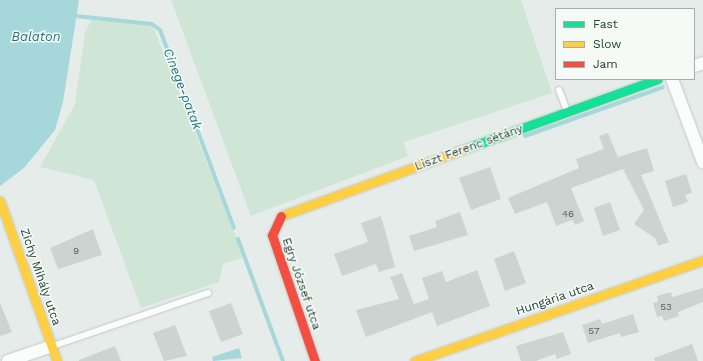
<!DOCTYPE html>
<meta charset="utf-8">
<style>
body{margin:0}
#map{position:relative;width:703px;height:361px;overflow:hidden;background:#e6ece9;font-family:"Work Sans",sans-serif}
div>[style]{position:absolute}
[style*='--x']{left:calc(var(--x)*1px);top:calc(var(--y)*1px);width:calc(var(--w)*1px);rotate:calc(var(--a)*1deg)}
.green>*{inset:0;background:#cfe5d5}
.water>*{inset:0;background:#a6d7da}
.stream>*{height:4px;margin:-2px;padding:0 2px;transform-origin:2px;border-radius:2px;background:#a6d7da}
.building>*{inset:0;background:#cdd3d0}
.roads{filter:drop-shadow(0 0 1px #c3c9c6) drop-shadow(0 0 1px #c3c9c6)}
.lane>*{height:6px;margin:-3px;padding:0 3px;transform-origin:3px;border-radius:3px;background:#fbfcfc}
.street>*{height:12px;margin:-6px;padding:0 6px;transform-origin:6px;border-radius:6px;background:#fbfcfc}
.fast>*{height:9px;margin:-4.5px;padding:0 4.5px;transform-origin:4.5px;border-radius:4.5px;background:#16e098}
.slow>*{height:9px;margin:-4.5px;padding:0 4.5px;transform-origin:4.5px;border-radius:4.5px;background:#ffcf43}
.jam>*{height:9px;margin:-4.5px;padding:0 4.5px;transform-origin:4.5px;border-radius:4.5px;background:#f24e42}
span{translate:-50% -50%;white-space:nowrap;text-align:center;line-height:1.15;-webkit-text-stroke:3px #f5faf7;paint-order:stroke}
.number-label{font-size:10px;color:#4e665d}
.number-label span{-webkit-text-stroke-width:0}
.street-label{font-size:12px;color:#234136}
.water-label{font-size:13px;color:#1b767f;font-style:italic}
.legend{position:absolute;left:555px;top:8px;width:140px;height:72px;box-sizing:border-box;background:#f5faf7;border:1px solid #a1b0aa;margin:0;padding:5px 7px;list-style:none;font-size:12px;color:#234136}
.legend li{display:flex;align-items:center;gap:8px;height:20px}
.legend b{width:20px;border:1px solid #a1b0aa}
</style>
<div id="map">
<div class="green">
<div style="clip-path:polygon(171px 0,521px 0,552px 93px,404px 142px,408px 156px,251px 216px)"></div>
<div style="clip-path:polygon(92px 17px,152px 24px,244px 257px,223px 264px,219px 282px,141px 308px,94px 180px,40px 167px,75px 104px,85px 33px)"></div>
</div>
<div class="water">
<div style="clip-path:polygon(0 0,79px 0,63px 102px,55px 130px,24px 168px,0 186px)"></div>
<div style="clip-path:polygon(239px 348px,242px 358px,213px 361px,212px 357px)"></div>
</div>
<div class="stream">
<div style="--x:76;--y:16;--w:76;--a:6"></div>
<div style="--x:152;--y:24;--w:10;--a:37"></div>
<div style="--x:160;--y:30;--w:211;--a:69.5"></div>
<div style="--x:525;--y:136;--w:146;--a:-19.5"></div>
<div style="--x:238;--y:239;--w:130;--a:69.8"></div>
</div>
<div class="building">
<div style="clip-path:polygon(608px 133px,618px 157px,647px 148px,654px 171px,641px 175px,669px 242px,658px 246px,656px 239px,634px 224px,644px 210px,623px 169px,571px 188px,584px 221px,575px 225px,572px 220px,556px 226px,547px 202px,515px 214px,508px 198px,579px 168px,576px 159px,604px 149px,599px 136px)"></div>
<div style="clip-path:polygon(490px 167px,501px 199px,471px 210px,459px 178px)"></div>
<div style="clip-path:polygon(686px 174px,692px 193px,685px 195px,688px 202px,673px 207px,665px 181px)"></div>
<div style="clip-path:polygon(610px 202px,620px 230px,603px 236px,594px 208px)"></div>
<div style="clip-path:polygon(460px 212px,468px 235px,414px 251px,409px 236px,437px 227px,435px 221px)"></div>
<div style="clip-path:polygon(381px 216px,395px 267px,379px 272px,376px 264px,342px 276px,334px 254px,368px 242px,361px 223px)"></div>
<div style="clip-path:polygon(93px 229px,102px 255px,58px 269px,50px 248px)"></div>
<div style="clip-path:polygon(514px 251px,526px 283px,505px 291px,494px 259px)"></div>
<div style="clip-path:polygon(477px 270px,490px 306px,437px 326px,432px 312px,366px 337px,356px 310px,399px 299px,390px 277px,402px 273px,414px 304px,429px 299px,422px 278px,442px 271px,446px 282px)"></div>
<div style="clip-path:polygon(703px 288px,703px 302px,678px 312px,679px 316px,664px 321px,662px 316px,657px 317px,653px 303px,658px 302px,657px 296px,671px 292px,672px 297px)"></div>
<div style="clip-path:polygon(0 303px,12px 332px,0 336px)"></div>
<div style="clip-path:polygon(231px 303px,243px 334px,221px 342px,209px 311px)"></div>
<div style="clip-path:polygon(633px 314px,639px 332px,621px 337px,620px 333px,588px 343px,582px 325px,600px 319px,602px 324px)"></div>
<div style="clip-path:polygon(175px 325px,187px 356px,164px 361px,153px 333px)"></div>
<div style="clip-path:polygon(563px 332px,571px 354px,557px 359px,555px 354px,536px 361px,521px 361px,516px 346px)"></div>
<div style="clip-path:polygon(692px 344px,698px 361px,655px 361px,654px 358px)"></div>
<div style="clip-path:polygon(115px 346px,121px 361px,79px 361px,79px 360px)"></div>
</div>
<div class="roads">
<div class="lane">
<div style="--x:559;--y:90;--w:22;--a:69"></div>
<div style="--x:53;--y:346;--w:164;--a:-18.9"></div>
</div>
<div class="street">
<div style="--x:694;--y:66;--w:9;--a:-18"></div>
<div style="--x:672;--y:79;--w:89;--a:69.5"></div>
<div style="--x:8;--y:361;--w:46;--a:-18.8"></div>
</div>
<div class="fast">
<div style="--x:467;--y:148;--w:203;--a:-19.9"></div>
</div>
<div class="slow">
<div style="--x:0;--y:201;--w:170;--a:70.4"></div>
<div style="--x:281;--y:216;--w:198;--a:-20.1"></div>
<div style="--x:415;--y:361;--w:305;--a:-19.3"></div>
</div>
<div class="jam">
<div style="--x:281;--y:216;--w:21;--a:115"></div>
<div style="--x:272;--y:235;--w:133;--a:71.2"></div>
</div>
</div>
<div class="number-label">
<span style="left:568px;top:214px">46</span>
<span style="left:76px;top:251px">9</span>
<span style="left:666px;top:307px">53</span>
<span style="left:594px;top:331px">57</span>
</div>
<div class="street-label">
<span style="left:469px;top:148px;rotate:-20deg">Liszt Ferenc sétány</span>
<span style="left:40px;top:277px;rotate:71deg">Zichy Mihály utca</span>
<span style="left:301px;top:284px;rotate:71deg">Egry József utca</span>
<span style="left:555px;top:299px;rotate:-19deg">Hungária utca</span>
</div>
<div class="water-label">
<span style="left:36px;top:37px">Balaton</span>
<span style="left:182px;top:89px;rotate:69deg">Cinege-patak</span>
</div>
<ul class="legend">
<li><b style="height:5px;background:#16e098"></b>Fast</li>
<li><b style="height:5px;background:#ffcf43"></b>Slow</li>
<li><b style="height:5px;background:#f24e42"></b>Jam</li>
</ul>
</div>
